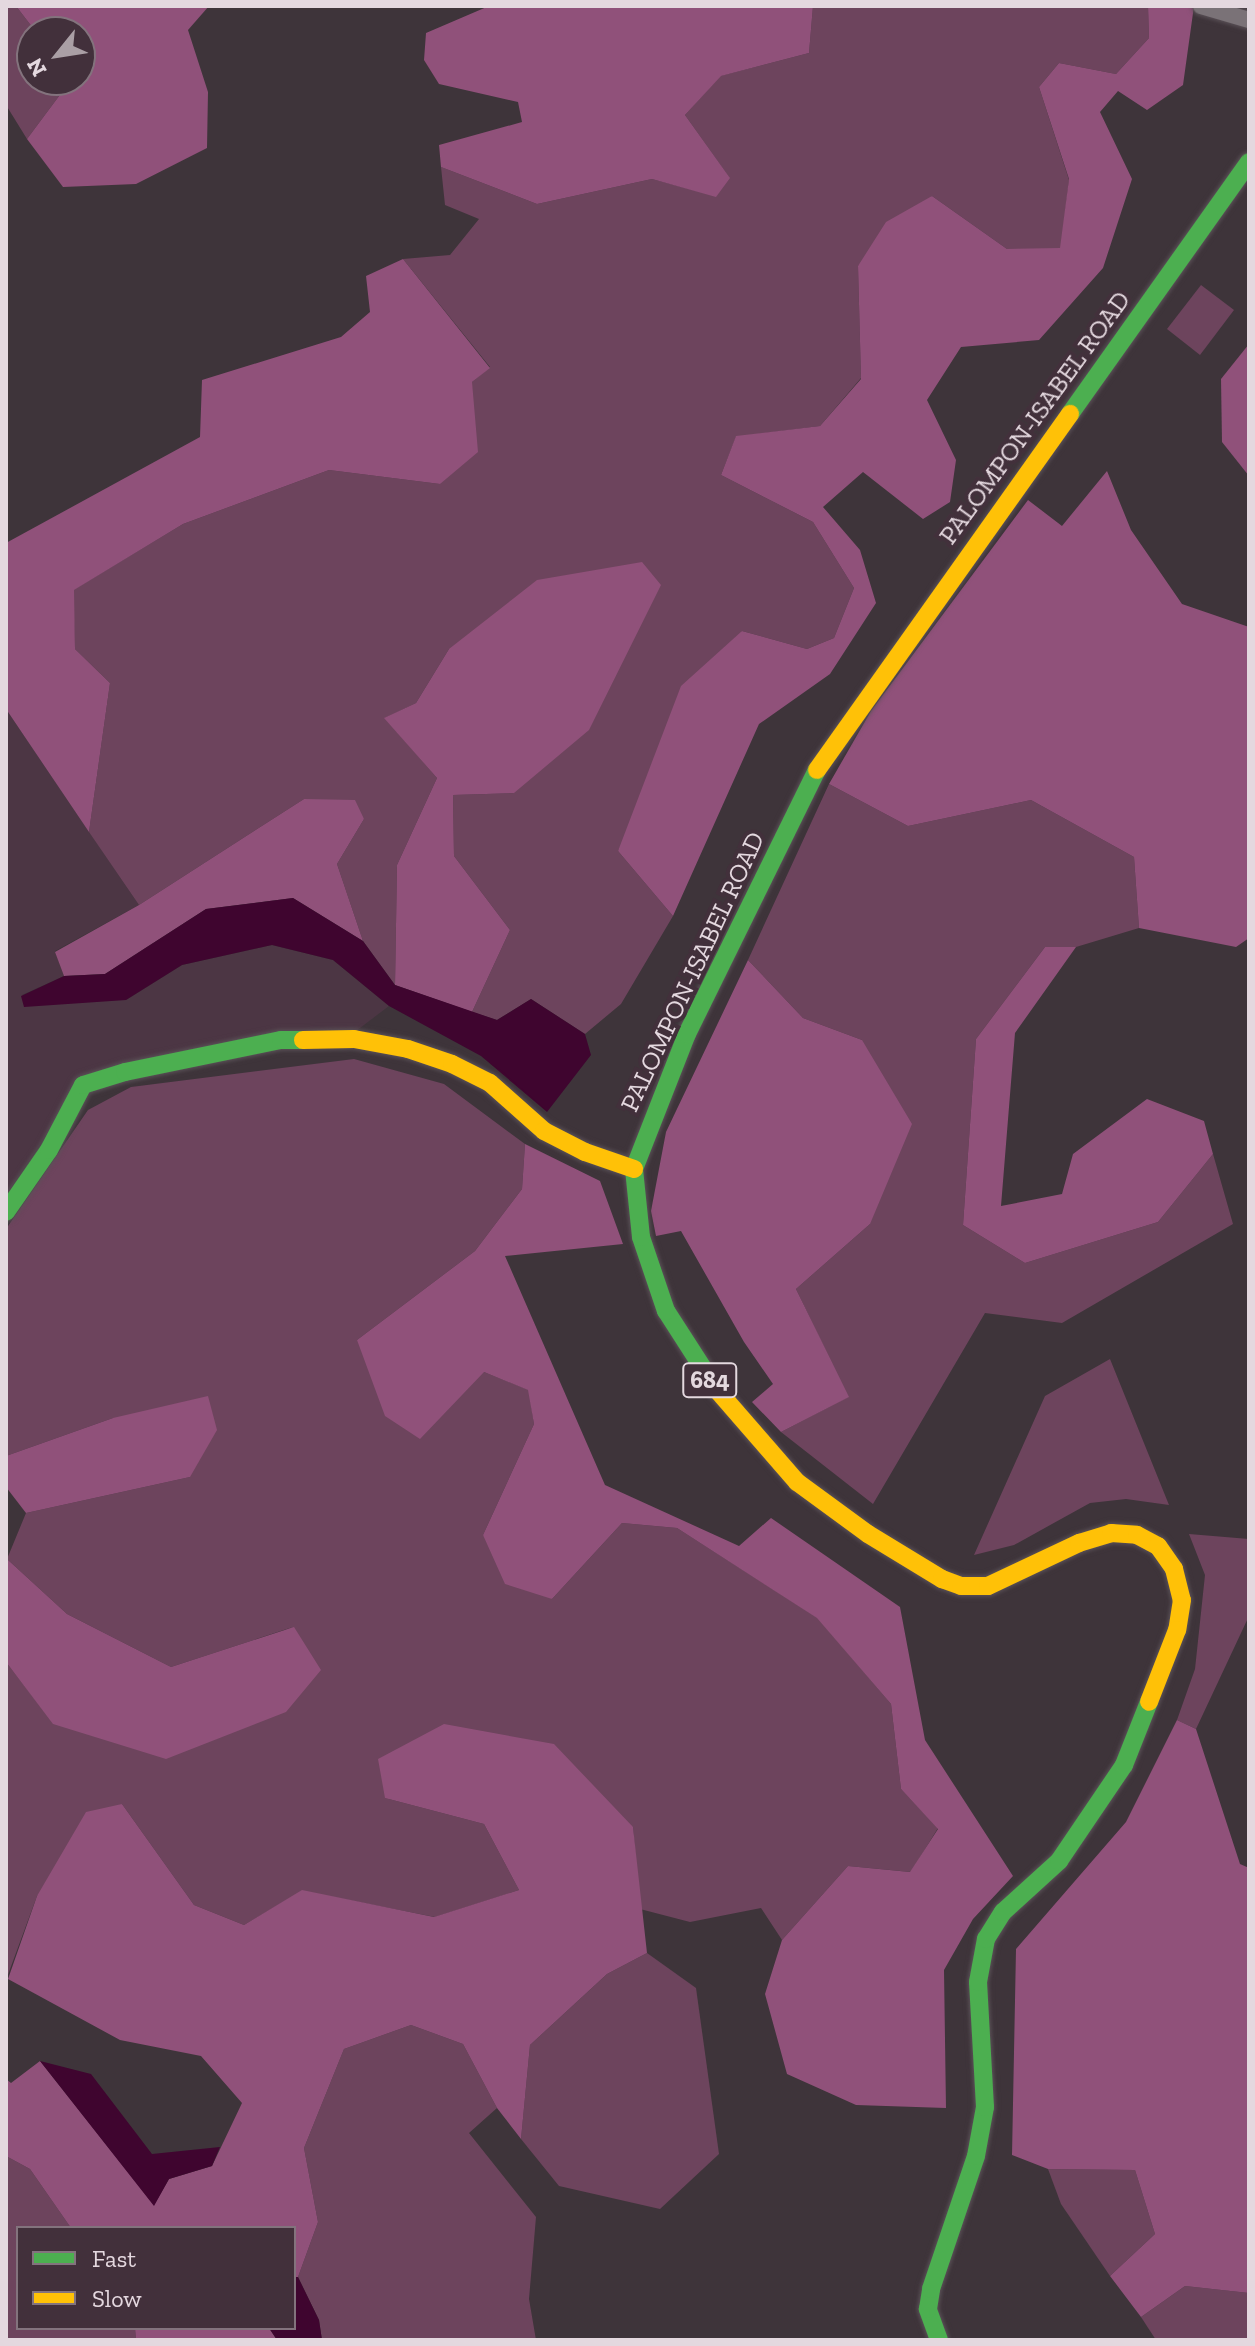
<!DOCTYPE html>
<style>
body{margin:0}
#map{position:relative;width:1255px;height:2346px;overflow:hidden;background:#3e343a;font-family:"Zilla Slab",serif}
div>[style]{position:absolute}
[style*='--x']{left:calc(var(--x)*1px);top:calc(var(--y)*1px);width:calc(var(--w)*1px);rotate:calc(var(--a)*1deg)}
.built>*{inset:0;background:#4c3644}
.green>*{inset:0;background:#6d445d}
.forest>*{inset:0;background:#90517a}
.water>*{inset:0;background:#3f052f}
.roads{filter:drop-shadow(0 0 2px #5a5157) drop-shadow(0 0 2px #5a5157)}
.street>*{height:16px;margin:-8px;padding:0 8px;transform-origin:8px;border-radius:8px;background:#7a7277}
.fast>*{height:18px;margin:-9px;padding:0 9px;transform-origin:9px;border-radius:9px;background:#4caf50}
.slow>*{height:18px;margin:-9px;padding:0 9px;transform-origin:9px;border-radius:9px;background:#ffc107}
span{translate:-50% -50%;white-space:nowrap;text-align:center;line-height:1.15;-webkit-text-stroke:8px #42303b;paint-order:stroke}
.shield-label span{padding:2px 6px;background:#42303b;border:2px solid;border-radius:6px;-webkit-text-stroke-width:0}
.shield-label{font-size:24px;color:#e4d8df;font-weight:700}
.street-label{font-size:26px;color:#e4d8df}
.frame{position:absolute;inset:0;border:8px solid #e4d8df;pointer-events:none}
.legend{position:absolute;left:16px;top:2226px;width:280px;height:104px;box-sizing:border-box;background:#42303b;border:2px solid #83737d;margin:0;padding:10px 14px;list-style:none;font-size:24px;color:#e4d8df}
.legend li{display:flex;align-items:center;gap:16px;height:40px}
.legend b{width:40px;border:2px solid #83737d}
.north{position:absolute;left:16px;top:16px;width:80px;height:80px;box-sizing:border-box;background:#42303b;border:2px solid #83737d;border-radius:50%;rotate:240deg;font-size:22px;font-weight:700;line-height:32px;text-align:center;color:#e4d8df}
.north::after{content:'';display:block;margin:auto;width:28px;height:36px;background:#aa9fa5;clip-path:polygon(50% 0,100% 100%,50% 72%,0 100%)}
</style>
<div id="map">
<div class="built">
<div style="clip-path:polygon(6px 709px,139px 905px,55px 951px,64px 976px,22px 995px,126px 1000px,182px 965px,272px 945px,333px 960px,389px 1006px,356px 1031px,81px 1083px,6px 1195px)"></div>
</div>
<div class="green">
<div style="clip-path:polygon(6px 6px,16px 6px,36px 32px,32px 32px,32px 80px,71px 80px,27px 139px,6px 105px)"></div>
<div style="clip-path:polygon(813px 6px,1148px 6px,1149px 38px,1116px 74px,1059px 63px,1039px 87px,1069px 180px,1061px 249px,1007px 249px,932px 196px,858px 266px,861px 378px,820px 426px,736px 437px,721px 475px,813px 522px,854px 588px,834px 638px,807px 649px,742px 631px,618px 851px,673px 916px,621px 1004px,585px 1034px,531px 999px,497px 1020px,472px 1012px,510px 930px,454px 856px,453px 795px,514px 793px,449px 649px,416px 703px,385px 718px,437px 778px,397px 865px,395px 985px,363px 941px,337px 864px,364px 819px,304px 799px,139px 905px,89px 832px,110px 683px,75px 649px,73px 590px,183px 524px,329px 470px,440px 484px,472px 382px,490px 367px,403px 259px,450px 255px,479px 219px,445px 205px,441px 167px,537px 204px,652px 179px,716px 196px,729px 177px,685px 115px,720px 76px,809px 53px)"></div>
<div style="clip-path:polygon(1201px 285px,1234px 310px,1200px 355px,1167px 329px)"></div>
<div style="clip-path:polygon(829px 784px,908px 826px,1031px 800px,1134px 857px,1139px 928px,1076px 947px,1045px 947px,976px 1039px,963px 1225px,1025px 1263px,1158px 1222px,1213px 1154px,1233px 1224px,1062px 1323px,985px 1313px,873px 1504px,781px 1432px,848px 1397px,796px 1289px,870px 1224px,862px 1040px,803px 1018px,748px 960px)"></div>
<div style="clip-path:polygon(354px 1059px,444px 1084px,525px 1144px,522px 1189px,475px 1251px,357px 1340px,484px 1372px,529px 1390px,534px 1424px,483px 1535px,552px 1599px,622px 1523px,677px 1528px,818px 1618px,891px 1704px,901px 1789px,938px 1828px,911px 1872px,848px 1866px,782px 1940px,761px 1908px,690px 1922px,640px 1909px,633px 1827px,385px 1798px,484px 1824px,519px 1890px,435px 1917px,302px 1891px,244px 1925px,194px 1905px,122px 1804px,37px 1896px,6px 1980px,6px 1662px,54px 1724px,293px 1627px,171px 1667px,67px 1614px,7px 1559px,26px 1513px,190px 1477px,113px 1418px,6px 1456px,6px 1229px,88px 1110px,131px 1087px)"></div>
<div style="clip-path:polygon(1110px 1359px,1169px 1505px,1126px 1499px,1090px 1503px,1014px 1545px,974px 1555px,1045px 1396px)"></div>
<div style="clip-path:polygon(1189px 1534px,1249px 1539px,1249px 1616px,1196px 1729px,1177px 1720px,1195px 1669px,1205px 1575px)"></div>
<div style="clip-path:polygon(647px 1953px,696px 1988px,719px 2154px,660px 2209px,559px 2186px,521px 2139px,530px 2045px,607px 1974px)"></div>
<div style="clip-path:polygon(411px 2025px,463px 2044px,497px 2108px,469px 2133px,536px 2217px,529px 2299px,536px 2340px,322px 2340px,319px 2320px,298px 2277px,318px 2222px,304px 2148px,344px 2049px)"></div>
<div style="clip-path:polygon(6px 2156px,30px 2169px,71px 2228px,18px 2228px,18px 2328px,135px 2328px,136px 2340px,6px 2340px)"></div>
<div style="clip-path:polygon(1048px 2169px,1135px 2170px,1155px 2234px,1110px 2276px,1061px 2204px)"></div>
<div style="clip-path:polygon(1185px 2286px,1249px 2293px,1249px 2340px,1156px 2340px,1141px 2317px)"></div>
</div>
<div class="forest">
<div style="clip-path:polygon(16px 6px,209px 6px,188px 30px,208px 92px,207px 148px,136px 184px,63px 187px,27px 139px,71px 80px,80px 80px,80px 32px,36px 32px)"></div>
<div style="clip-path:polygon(489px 6px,813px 6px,809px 53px,721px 76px,685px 115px,730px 178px,716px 197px,652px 179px,537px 204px,441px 167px,439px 145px,522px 122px,518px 102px,439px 84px,424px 60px,426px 33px)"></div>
<div style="clip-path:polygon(1148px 6px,1194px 6px,1183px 85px,1147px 110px,1118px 91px,1100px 112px,1132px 179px,1103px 268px,1039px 340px,961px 347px,927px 400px,956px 460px,950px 502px,923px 519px,863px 472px,823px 507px,860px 550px,876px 603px,830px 674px,759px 724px,673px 916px,618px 851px,681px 686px,742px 631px,807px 649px,834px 638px,854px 588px,813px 522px,721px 475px,736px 436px,820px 426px,861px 379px,858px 266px,886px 222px,932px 196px,1007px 249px,1060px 248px,1069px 179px,1039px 87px,1059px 63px,1116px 74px,1149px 38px)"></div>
<div style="clip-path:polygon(403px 259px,490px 368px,472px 382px,478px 452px,440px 484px,329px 470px,183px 524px,74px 590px,75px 649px,110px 683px,89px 832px,6px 709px,6px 543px,200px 437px,202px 380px,341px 337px,370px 312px,366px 276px)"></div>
<div style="clip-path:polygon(1249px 344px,1249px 476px,1222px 442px,1221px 379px)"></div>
<div style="clip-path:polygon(1107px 471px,1131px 530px,1182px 604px,1249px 627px,1249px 938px,1236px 947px,1139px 928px,1134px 857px,1031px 800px,908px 826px,829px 784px,871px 711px,1028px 500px,1062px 526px)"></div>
<div style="clip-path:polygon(642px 562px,661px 585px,589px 730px,514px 793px,453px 795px,454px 856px,510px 930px,472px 1012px,395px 985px,397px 865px,437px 778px,384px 718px,416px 703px,449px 649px,537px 580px)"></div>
<div style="clip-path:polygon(304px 799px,355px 800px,364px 819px,337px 864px,363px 941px,293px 898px,206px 909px,105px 974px,64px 976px,55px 952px,139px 905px)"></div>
<div style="clip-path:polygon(1045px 947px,1076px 947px,1015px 1033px,1001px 1206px,1062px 1194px,1073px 1154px,1147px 1099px,1204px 1121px,1213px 1154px,1158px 1222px,1025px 1263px,963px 1225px,976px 1039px)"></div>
<div style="clip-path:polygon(748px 960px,803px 1018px,862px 1040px,912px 1124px,870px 1224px,796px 1289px,849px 1397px,781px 1432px,752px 1402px,773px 1384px,744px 1342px,681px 1231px,656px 1236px,651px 1211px,666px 1132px)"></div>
<div style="clip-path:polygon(525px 1144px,600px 1181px,623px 1244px,505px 1256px,605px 1485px,739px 1546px,771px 1518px,900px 1607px,925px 1740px,1013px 1876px,973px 1919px,944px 1970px,946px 2108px,856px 2105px,787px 2074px,765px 1994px,782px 1940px,848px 1866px,910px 1872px,938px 1829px,901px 1789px,891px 1704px,817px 1618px,677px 1528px,622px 1523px,552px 1599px,505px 1584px,483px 1535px,534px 1424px,528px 1390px,484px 1372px,420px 1439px,385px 1416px,357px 1340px,475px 1251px,522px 1189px)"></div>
<div style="clip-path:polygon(208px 1396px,217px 1430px,190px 1477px,26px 1513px,6px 1487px,6px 1456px,113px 1418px)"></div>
<div style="clip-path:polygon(7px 1559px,67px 1614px,171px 1667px,294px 1627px,321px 1670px,286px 1712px,166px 1759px,53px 1724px,6px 1662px)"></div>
<div style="clip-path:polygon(1177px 1720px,1196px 1729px,1240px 1864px,1249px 1868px,1249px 2293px,1185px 2286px,1141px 2317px,1110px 2276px,1155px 2234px,1135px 2170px,1048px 2169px,1012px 2155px,1016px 1949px,1126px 1822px)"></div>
<div style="clip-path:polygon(444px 1724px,554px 1744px,633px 1827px,647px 1953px,607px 1974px,530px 2045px,521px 2139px,497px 2108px,463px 2044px,411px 2025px,344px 2049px,304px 2148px,318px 2222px,298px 2277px,294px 2277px,294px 2228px,71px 2228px,30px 2169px,6px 2156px,6px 2079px,11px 2083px,40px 2061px,154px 2205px,169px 2179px,212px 2166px,242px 2103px,201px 2056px,120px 2040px,8px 1979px,37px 1896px,86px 1812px,122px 1804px,194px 1905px,244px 1925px,302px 1890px,434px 1917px,519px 1890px,484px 1824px,385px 1798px,378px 1759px)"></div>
<div style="clip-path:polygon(135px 2328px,269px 2328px,277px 2340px,136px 2340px)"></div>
</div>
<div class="water">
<div style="clip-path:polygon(293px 898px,363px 941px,395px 985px,497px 1020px,531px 999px,585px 1034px,591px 1055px,547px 1112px,481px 1056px,389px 1006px,333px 960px,272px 945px,182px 965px,126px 1000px,24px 1007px,21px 996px,64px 976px,105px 974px,206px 909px)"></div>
<div style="clip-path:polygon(40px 2061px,91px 2074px,152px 2154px,220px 2147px,212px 2166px,169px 2179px,154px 2206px)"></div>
<div style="clip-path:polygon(294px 2277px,298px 2277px,319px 2320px,322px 2340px,277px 2340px,269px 2328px,294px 2328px)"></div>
</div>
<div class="roads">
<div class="street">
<div style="--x:1201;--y:6;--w:50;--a:16.3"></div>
</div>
<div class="fast">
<div style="--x:1070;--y:414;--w:309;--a:-54.6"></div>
<div style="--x:6;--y:1212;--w:75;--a:-55.3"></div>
<div style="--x:49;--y:1150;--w:73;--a:-62.4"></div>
<div style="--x:83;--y:1085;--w:44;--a:-17.2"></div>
<div style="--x:125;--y:1072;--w:159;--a:-11.6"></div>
<div style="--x:281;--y:1040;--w:22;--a:0"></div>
<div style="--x:717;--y:1390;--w:94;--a:-122.8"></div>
<div style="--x:666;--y:1311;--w:78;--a:-108.7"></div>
<div style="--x:641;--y:1237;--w:68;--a:-95.9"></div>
<div style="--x:634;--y:1169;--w:145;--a:-68.6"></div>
<div style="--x:687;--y:1034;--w:294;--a:-63.8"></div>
<div style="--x:939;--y:2340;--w:33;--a:-110"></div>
<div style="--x:928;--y:2309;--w:20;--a:-81"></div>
<div style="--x:931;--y:2289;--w:140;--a:-71.3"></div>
<div style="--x:976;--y:2156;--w:50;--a:-79.6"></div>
<div style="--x:985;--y:2107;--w:125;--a:-93.2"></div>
<div style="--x:978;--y:1982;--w:44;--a:-79.5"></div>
<div style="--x:986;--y:1939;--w:32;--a:-58"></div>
<div style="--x:1003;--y:1912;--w:76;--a:-42.3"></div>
<div style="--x:1059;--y:1861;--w:116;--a:-55.9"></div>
<div style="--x:1124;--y:1765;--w:68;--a:-68.4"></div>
</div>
<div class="slow">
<div style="--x:817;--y:770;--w:437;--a:-54.6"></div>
<div style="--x:303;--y:1040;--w:51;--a:-1.1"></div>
<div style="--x:354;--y:1039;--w:55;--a:10.5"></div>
<div style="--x:408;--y:1049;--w:46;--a:18.8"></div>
<div style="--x:452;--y:1064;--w:42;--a:26.6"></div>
<div style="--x:490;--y:1083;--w:72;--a:41.6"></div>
<div style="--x:544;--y:1131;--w:46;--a:27.1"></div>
<div style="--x:585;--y:1152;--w:52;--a:19.1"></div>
<div style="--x:717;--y:1390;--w:122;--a:49"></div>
<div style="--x:797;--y:1482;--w:88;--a:36.2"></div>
<div style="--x:868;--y:1534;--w:87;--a:31.3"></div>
<div style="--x:942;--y:1579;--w:20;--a:20"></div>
<div style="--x:961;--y:1586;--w:27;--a:0"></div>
<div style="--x:988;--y:1586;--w:101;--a:-25.3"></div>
<div style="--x:1079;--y:1543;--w:34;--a:-17"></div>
<div style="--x:1111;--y:1533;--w:26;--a:4"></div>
<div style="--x:1137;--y:1535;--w:24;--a:28"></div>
<div style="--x:1158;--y:1546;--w:28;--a:55"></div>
<div style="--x:1174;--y:1569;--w:32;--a:76"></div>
<div style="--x:1182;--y:1600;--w:30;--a:99"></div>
<div style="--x:1177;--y:1630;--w:77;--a:111.3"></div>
</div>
</div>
<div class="shield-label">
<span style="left:710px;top:1380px">684</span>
</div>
<div class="street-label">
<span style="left:1035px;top:418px;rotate:-54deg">PALOMPON-ISABEL ROAD</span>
<span style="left:693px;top:972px;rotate:-65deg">PALOMPON-ISABEL ROAD</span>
</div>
<div class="frame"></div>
<ul class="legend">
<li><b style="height:10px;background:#4caf50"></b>Fast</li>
<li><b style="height:10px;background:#ffc107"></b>Slow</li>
</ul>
<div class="north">N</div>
</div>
